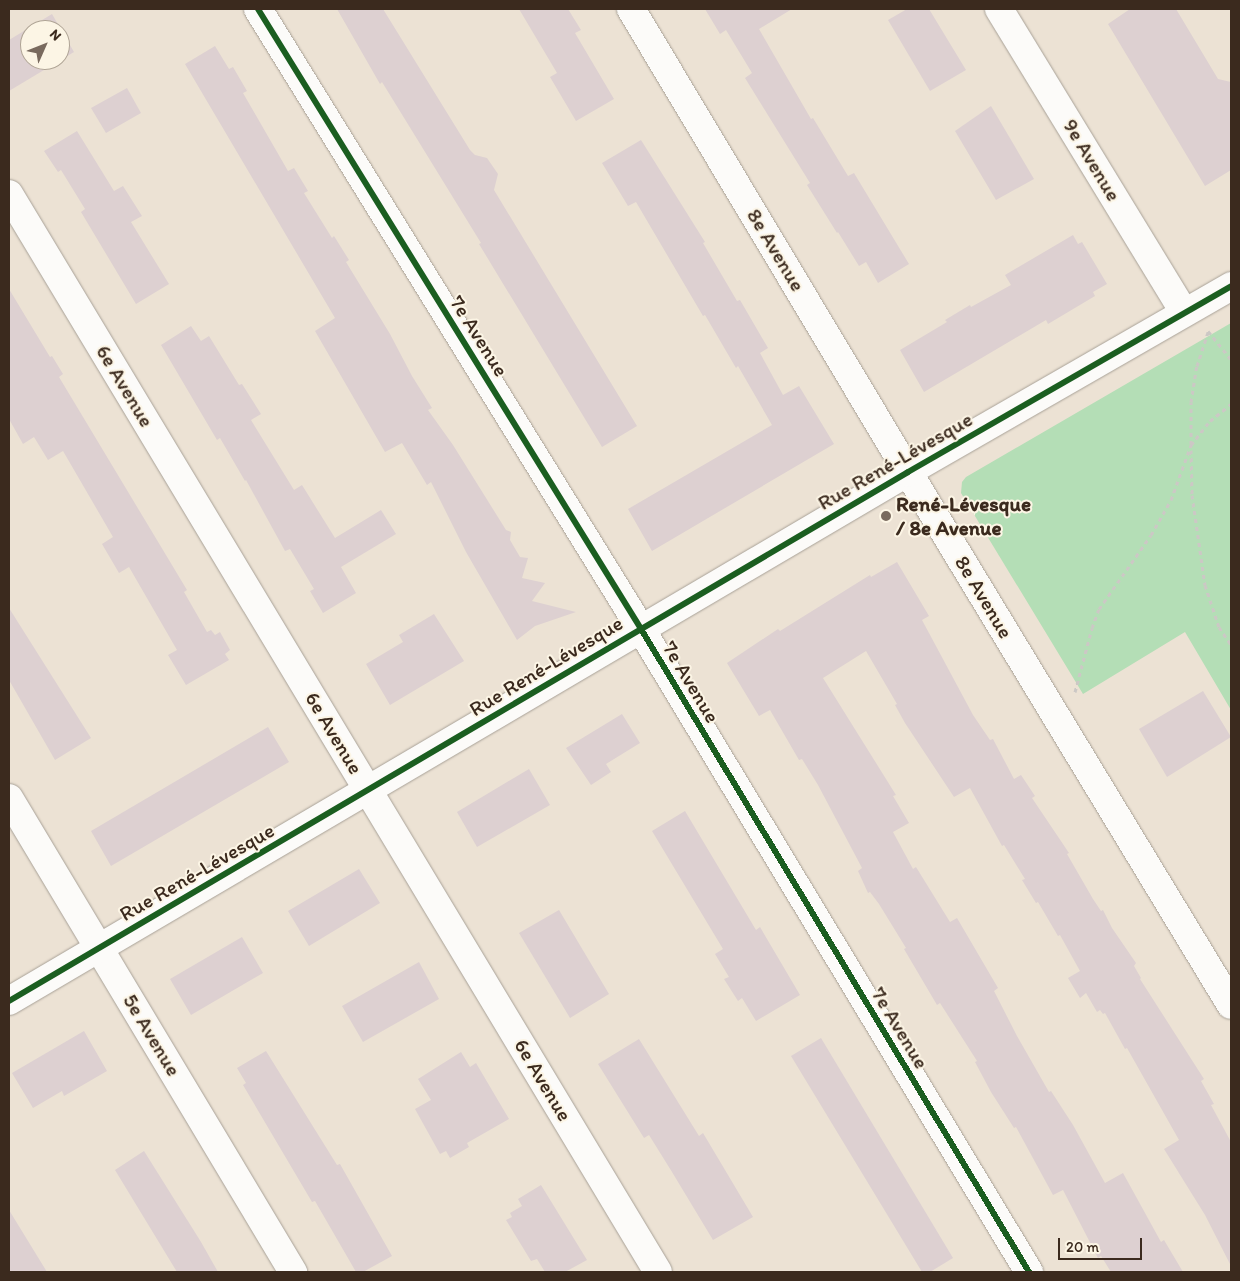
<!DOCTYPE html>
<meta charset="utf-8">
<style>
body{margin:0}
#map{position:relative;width:1240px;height:1281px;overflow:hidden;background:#ece2d4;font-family:Itim,sans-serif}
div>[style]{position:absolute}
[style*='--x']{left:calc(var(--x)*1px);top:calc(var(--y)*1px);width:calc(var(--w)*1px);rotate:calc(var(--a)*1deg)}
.green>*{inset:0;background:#b4deb6}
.building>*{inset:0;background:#ddd0d1}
.path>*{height:3px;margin-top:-1.5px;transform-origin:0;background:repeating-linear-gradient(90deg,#ccc8c5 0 4px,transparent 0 8px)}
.roads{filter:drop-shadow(0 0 1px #a8a197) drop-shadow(0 0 1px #a8a197)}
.street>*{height:28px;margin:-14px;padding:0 14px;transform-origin:14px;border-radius:14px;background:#fcfbf9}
.cycleway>*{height:6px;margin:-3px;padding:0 3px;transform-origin:3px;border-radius:3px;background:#1b5e20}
.dots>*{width:14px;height:14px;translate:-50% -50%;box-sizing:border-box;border:2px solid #fcf5e5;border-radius:50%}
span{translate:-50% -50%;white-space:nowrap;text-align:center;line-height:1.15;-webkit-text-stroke:4px #fcf5e5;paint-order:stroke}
.street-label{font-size:21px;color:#3b2a1e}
.poi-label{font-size:21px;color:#3b2a1e;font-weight:700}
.left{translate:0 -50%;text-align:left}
.frame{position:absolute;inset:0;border:10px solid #3b2a1e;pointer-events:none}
.north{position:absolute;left:20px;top:20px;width:50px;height:50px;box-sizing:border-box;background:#fcf5e5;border:1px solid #afa495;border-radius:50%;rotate:46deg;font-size:14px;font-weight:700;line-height:20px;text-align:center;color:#3b2a1e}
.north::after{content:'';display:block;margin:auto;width:18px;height:22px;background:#796a5e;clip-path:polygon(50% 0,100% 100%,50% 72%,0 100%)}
.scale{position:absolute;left:1058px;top:1238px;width:84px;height:22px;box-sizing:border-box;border:2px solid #3b2a1e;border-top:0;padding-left:6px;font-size:15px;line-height:18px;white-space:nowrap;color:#3b2a1e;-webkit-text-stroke:4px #fcf5e5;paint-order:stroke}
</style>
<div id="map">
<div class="green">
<div style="clip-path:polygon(1231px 323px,1231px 710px,1185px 632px,1083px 694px,961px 493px,962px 482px,966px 477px)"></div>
</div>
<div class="building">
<div style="clip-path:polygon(337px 9px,383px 9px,470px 150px,475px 155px,487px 158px,498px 174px,494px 190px,637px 426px,602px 447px,479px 244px,481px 243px,382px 82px,380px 84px)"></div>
<div style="clip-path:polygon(519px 9px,568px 9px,581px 30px,575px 33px,614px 99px,576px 121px,550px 77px,557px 73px)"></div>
<div style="clip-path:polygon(705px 9px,792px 9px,759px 29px,811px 119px,813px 118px,848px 176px,854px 173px,909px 264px,878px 283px,866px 262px,859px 266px,838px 232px,837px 233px,807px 185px,810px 183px,745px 78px,752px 73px,726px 30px,720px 34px)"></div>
<div style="clip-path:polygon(907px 9px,929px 9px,966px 70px,930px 91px,888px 20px)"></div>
<div style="clip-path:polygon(1130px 9px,1176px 9px,1218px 79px,1231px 82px,1231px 170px,1205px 186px,1108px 24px)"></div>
<div style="clip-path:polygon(evenodd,52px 14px,74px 52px,9px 91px,9px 40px,52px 14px,30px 30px,60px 30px,60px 60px,30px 60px,30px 30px)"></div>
<div style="clip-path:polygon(215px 46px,229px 69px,233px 67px,247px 91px,243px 93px,288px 171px,294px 168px,308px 191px,304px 193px,332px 238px,334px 236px,349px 260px,346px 262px,390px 334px,412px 376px,432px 408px,428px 410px,453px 445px,506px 530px,511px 532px,510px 540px,520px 557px,528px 558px,522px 578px,545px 583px,532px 601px,576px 612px,535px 626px,517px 640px,466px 552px,431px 482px,427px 485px,402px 443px,385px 452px,315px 331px,335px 318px,185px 64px)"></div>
<div style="clip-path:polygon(127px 88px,141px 113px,106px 133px,91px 108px)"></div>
<div style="clip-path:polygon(991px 106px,1034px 179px,996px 200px,955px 131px)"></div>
<div style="clip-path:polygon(77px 131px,114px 191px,123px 186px,142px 216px,131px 222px,169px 284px,136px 304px,81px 212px,85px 209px,61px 170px,58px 172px,44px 151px)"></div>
<div style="clip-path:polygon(641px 140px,705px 242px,703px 243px,737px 301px,740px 300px,768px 348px,760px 353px,783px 395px,799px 386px,834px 444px,652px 551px,628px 509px,772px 425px,738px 366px,736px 368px,705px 315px,703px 316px,636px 202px,628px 206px,602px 163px)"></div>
<div style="clip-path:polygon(1073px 235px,1078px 244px,1082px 242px,1107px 284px,1093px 292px,1095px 296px,1048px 324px,1046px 320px,924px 392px,900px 350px,947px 322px,945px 320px,970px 305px,971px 307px,1011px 285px,1005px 275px)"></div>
<div style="clip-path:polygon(9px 289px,50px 357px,52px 356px,63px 374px,59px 377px,187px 590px,184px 592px,207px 632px,211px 630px,215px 635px,220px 632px,230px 650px,225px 654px,229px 660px,186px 685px,168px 655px,177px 650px,129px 567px,119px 573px,102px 544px,113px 537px,63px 451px,48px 460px,34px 437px,23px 444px,9px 419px)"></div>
<div style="clip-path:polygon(191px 326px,201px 341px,209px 336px,239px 385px,242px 384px,261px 414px,251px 420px,294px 490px,302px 485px,335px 538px,381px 510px,396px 534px,341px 567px,356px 593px,323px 613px,310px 591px,314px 589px,290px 549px,285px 551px,246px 480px,245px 481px,220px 438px,217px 440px,161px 345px)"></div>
<div style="clip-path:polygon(897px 562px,929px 616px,922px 620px,973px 715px,990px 740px,993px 739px,1014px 779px,1021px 775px,1035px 796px,1032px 798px,1069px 853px,1067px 854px,1093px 899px,1101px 911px,1103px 910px,1112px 928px,1136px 963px,1134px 966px,1141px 978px,1140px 979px,1204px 1079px,1201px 1081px,1214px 1104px,1211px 1105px,1231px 1142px,1231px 1266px,1205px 1215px,1164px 1149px,1179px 1140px,1127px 1048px,1125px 1049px,1105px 1013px,1103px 1014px,1100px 1010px,1097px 1012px,1086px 993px,1080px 998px,1068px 978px,1080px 971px,1060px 935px,1058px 936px,1038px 902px,1036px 903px,1022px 880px,1025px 879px,1004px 845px,1002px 846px,970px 788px,954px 797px,905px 723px,895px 705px,897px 704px,866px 651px,823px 678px,896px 795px,893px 796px,909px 823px,893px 832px,913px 869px,916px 867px,950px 922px,957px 918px,998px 988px,994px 991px,1017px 1036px,1049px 1092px,1051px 1091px,1073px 1125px,1105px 1183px,1123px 1173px,1161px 1242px,1164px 1240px,1183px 1272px,1111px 1272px,1101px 1256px,1098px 1258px,1063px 1190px,1053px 1195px,1016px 1127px,1014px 1128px,991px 1092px,975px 1062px,977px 1061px,940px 1003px,937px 1005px,904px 949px,906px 948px,879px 904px,870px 892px,868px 893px,858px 871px,862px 868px,818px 785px,802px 759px,799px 760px,770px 710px,759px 716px,727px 663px,778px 629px,780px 631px,870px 575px,871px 577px)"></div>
<div style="clip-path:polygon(9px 608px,91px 738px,55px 760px,9px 680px)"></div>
<div style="clip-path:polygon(434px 614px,464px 661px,390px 705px,366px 664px,403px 642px,399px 635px)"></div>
<div style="clip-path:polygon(1203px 691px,1231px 737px,1167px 777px,1139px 729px)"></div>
<div style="clip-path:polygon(622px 714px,640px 743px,606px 764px,611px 772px,591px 785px,566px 748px)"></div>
<div style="clip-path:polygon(268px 727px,289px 762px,111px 866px,91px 831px)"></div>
<div style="clip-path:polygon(529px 769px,550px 805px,477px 847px,457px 812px)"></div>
<div style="clip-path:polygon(685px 811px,756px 930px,760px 927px,800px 995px,756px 1021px,742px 998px,738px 1001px,724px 979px,729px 977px,715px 954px,723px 949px,652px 831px)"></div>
<div style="clip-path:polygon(359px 869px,380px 903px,309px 946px,288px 911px)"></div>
<div style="clip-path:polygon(559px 910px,609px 994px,570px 1018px,519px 933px)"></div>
<div style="clip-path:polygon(242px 937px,263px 973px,191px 1015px,170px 979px)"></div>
<div style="clip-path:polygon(419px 962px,439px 999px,363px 1042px,342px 1006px)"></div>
<div style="clip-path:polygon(84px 1031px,107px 1071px,64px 1096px,62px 1091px,33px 1108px,12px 1073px)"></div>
<div style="clip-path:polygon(821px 1038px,953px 1258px,930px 1272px,922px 1272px,791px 1056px)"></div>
<div style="clip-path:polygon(639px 1039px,699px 1136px,703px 1133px,753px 1217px,713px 1240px,672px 1172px,649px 1135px,644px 1138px,598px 1064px)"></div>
<div style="clip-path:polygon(266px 1051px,337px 1165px,340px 1164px,392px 1256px,363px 1272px,356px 1272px,315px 1201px,312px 1202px,243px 1085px,246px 1083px,237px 1068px)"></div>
<div style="clip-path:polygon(461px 1052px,470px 1067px,476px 1063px,509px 1119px,467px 1143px,469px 1147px,450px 1158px,446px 1151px,440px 1154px,415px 1109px,431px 1100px,418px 1079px)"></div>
<div style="clip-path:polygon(144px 1151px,201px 1242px,218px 1272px,177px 1272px,115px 1170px)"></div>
<div style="clip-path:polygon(541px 1185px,587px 1260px,565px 1272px,545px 1272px,537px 1259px,531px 1261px,506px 1220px,512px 1217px,510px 1213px,522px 1206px,518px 1199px)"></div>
<div style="clip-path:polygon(9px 1210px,47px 1272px,9px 1272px)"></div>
</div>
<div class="path">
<div style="--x:1208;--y:331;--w:36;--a:51"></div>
<div style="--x:1191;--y:444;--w:42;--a:-90"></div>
<div style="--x:1191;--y:402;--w:36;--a:-81"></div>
<div style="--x:1197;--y:366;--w:36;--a:-72"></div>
<div style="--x:1191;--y:450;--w:45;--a:88.7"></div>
<div style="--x:1192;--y:495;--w:91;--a:81.8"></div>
<div style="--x:1205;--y:585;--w:44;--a:71.6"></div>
<div style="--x:1219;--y:627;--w:22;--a:56"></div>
<div style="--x:1075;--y:692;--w:66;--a:-75.1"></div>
<div style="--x:1092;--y:628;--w:20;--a:-70"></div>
<div style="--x:1099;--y:609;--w:90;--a:-54.9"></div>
<div style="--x:1151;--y:535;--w:40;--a:-60.3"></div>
<div style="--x:1171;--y:500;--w:59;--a:-70"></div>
<div style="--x:1191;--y:445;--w:31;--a:-52"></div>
<div style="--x:1210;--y:421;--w:27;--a:-39"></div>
</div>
<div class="roads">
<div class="street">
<div style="--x:258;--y:9;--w:729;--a:58.29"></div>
<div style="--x:641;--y:629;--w:751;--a:58.89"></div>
<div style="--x:631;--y:9;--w:540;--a:59.11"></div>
<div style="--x:908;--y:472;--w:623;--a:58.78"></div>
<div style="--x:999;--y:9;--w:355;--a:58.6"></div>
<div style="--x:9;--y:194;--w:1258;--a:58.95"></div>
<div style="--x:9;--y:798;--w:553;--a:59.07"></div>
<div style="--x:9;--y:1001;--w:1043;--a:-30.47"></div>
<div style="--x:908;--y:472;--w:373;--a:-29.9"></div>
</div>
</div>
<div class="cycleway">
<div style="--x:258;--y:9;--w:729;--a:58.29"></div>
<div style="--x:641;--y:629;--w:751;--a:58.89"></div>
<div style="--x:9;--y:1001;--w:1043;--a:-30.47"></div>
<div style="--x:908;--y:472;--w:373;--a:-29.9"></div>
</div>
<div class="dots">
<div style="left:886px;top:516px;background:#796a5e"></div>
</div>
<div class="street-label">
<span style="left:1092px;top:160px;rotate:59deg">9e Avenue</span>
<span style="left:776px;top:250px;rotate:59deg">8e Avenue</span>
<span style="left:479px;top:336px;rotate:58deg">7e Avenue</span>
<span style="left:125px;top:386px;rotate:59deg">6e Avenue</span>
<span style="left:895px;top:461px;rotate:-30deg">Rue René-Lévesque</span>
<span style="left:984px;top:597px;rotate:59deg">8e Avenue</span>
<span style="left:546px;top:666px;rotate:-31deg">Rue René-Lévesque</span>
<span style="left:691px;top:682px;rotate:59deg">7e Avenue</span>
<span style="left:334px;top:733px;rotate:59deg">6e Avenue</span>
<span style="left:197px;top:872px;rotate:-30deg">Rue René-Lévesque</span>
<span style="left:900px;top:1028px;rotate:59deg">7e Avenue</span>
<span style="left:152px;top:1035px;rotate:59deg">5e Avenue</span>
<span style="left:543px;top:1080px;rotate:59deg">6e Avenue</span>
</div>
<div class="poi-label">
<span class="left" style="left:896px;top:516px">René-Lévesque<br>/ 8e Avenue</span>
</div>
<div class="frame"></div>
<div class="north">N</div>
<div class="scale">20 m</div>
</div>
